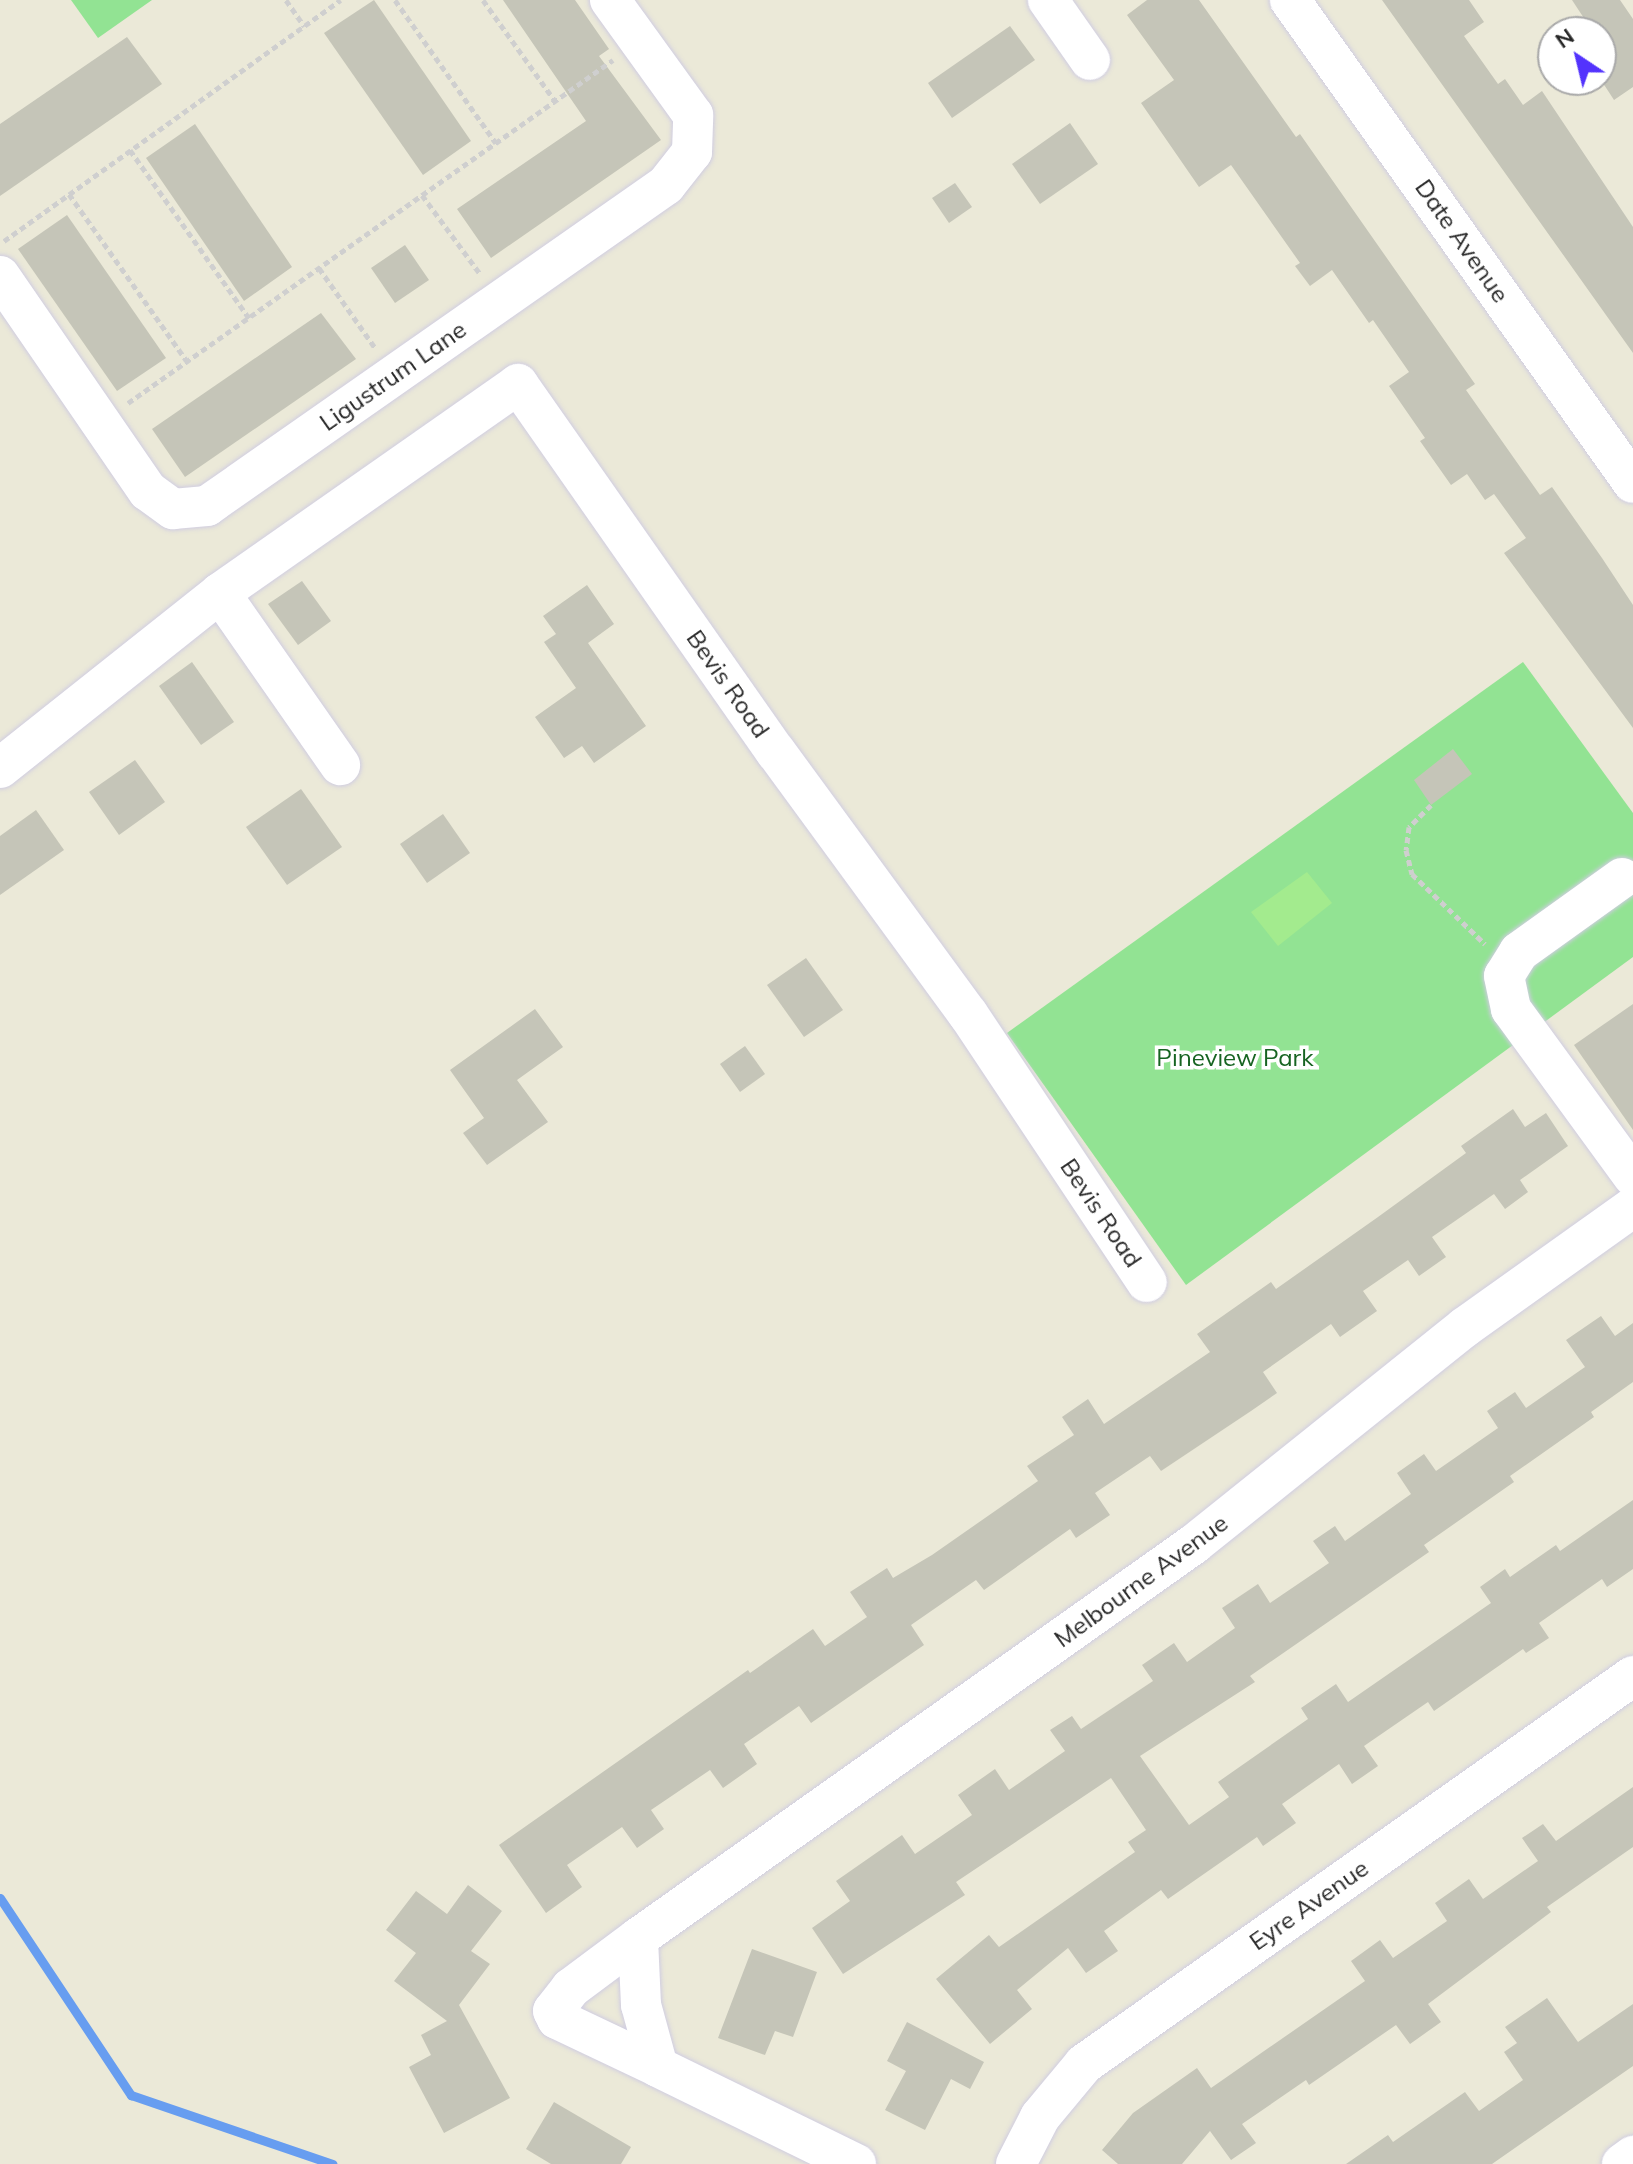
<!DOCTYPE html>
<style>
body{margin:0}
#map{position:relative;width:1633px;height:2164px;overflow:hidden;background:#ebe9d8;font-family:Mulish,sans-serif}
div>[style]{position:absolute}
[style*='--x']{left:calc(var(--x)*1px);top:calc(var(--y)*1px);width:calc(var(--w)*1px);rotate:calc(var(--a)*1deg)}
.green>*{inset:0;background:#92e393}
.pitch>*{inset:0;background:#a3eb8e}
.stream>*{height:9px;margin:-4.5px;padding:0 4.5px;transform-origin:4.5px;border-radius:4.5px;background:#679df0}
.building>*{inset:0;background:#c5c5b8}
.path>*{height:5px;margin-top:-2.5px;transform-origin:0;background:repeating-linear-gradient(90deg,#cfcfcf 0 6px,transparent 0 10px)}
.roads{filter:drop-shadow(0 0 2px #d0cde1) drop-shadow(0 0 2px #d0cde1)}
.minor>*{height:40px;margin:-20px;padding:0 20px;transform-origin:20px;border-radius:20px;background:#fff}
span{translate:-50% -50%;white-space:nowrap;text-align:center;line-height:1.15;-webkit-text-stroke:7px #fff;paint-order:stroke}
.street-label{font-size:24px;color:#272727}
.park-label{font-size:24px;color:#176422}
.north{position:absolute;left:1537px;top:16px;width:80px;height:80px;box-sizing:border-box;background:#fff;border:2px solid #a9a9a9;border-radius:50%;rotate:325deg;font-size:22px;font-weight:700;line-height:32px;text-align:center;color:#272727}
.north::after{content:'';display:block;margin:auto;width:28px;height:36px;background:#5333fd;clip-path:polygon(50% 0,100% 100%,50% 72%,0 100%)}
</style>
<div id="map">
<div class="green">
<div style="clip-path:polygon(71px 0,152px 0,98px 38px)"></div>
<div style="clip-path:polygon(1523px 662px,1633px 813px,1633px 957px,1186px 1285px,1007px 1033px)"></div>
</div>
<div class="pitch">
<div style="clip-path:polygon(1307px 872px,1332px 903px,1278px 946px,1251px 912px)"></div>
</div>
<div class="stream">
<div style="--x:0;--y:1898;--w:237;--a:56.4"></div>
<div style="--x:131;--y:2095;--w:213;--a:18.9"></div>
</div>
<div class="building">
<div style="clip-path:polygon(374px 0,471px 141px,423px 175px,324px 33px)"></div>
<div style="clip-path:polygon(503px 0,575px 0,609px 49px,599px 56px,661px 140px,491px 258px,457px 209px,586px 121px)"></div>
<div style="clip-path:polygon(1147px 0,1199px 0,1296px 137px,1300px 134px,1475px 384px,1466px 390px,1540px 495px,1552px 487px,1602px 558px,1633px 605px,1633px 728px,1504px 553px,1526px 538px,1494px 494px,1485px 500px,1467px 474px,1451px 485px,1420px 441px,1425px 438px,1389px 386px,1409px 372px,1373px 320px,1369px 323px,1332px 270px,1310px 286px,1295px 266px,1300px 263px,1231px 165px,1199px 187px,1141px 103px,1174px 80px,1127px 15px)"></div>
<div style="clip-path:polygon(1382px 0,1469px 0,1484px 22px,1464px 36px,1498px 84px,1505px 79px,1523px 105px,1542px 91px,1633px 227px,1633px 353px)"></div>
<div style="clip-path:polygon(1572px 0,1620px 0,1633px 19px,1633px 87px,1614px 100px,1601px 80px,1601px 32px,1593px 32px)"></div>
<div style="clip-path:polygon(1010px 26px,1035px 60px,952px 118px,928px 83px)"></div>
<div style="clip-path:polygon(127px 37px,162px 84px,0 196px,0 124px)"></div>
<div style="clip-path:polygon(1070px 123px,1098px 164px,1040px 204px,1012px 164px)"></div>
<div style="clip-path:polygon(195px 124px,292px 267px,244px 301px,146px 158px)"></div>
<div style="clip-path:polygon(955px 183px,972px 207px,949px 223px,932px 198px)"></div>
<div style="clip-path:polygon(67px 215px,166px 358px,117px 391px,18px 249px)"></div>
<div style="clip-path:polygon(405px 245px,429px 280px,395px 303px,371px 268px)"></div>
<div style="clip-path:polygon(321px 313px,356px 359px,185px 477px,152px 429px)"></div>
<div style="clip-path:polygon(302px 581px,331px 621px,298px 645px,268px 604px)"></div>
<div style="clip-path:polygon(587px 585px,614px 624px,588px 643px,646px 726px,594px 763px,582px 746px,564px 758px,535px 717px,576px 688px,544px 642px,556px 634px,543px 616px)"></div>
<div style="clip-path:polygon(192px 662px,234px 722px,201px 745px,159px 686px)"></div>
<div style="clip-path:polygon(1453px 749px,1472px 774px,1431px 805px,1414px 780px)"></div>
<div style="clip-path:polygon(135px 760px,165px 802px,119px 835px,89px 792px)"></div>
<div style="clip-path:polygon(301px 789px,342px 847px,287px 885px,246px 827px)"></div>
<div style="clip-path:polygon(36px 810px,64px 850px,0 895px,0 836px)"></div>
<div style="clip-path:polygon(443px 814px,470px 853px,427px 883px,400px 844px)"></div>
<div style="clip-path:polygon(806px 958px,843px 1010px,804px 1037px,767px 985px)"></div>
<div style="clip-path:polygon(1633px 1004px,1633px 1130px,1574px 1045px)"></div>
<div style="clip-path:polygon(535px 1009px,563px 1047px,517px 1080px,548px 1122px,487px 1165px,463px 1133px,484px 1118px,450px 1070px)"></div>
<div style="clip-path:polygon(745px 1046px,765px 1074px,740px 1092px,720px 1064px)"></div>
<div style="clip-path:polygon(1513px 1109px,1525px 1127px,1546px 1113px,1568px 1146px,1520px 1180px,1528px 1192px,1505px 1209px,1494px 1194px,1432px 1237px,1446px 1257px,1419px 1276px,1408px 1260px,1363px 1291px,1377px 1311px,1340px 1337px,1331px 1324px,1263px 1372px,1277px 1393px,1251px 1411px,1161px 1471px,1150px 1456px,1095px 1493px,1110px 1515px,1076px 1538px,1070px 1529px,984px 1590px,976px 1580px,911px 1625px,924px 1645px,811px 1723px,799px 1706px,744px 1744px,757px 1764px,723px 1788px,710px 1770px,651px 1810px,664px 1829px,637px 1848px,622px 1827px,567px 1865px,582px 1887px,546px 1913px,499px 1845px,748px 1670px,750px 1673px,813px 1629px,825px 1646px,867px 1617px,850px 1592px,887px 1568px,893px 1578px,932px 1555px,1038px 1481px,1027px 1466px,1074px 1435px,1062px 1417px,1088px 1399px,1104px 1424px,1210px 1352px,1197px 1334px,1271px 1282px,1276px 1289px,1378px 1217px,1466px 1153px,1461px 1146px)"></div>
<div style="clip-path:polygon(1601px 1316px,1615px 1336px,1633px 1323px,1633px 1382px,1591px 1412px,1594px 1417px,1510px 1476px,1514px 1482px,1424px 1545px,1429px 1552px,1250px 1676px,1255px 1682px,1140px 1756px,1189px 1825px,1229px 1797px,1218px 1782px,1308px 1719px,1301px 1708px,1336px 1684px,1348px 1702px,1491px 1603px,1480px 1587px,1505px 1569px,1510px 1577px,1556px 1545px,1560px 1551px,1633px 1500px,1633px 1569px,1607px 1587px,1602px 1579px,1539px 1623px,1549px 1638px,1526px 1653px,1523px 1649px,1434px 1711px,1428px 1702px,1364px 1746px,1378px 1766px,1352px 1784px,1339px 1764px,1282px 1804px,1296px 1823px,1263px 1846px,1257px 1837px,1168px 1899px,1161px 1890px,1104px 1931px,1118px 1951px,1086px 1973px,1068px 1948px,1017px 1990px,1032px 2009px,990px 2044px,936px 1979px,989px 1935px,999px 1947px,1135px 1852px,1128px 1842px,1146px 1830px,1111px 1778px,956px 1882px,965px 1895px,843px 1974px,812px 1928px,850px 1901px,836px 1881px,902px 1835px,915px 1854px,972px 1815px,958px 1795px,995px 1769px,1009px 1790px,1065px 1751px,1050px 1730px,1072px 1716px,1081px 1729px,1153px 1681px,1142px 1665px,1174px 1643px,1187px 1662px,1235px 1628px,1222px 1608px,1258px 1584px,1270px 1603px,1329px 1563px,1313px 1541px,1335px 1526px,1345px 1541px,1411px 1494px,1397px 1473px,1424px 1454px,1436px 1471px,1498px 1428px,1487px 1411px,1515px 1392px,1526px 1408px,1585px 1367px,1566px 1340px)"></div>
<div style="clip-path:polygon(1633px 1787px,1633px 1847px,1547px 1907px,1551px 1912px,1428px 2004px,1441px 2022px,1410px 2044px,1396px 2025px,1309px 2085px,1306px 2080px,1242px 2124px,1256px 2143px,1231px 2160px,1210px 2131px,1182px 2164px,1118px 2164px,1102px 2150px,1133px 2113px,1197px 2068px,1211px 2088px,1365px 1981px,1351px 1961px,1380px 1940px,1393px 1958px,1447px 1921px,1435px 1903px,1469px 1879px,1483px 1899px,1538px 1861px,1522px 1838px,1543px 1824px,1556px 1841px)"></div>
<div style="clip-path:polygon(468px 1885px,502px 1911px,471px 1951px,490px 1964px,459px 2005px,510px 2098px,444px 2133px,409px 2067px,431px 2055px,421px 2035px,447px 2021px,394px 1981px,416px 1953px,386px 1930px,416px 1891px,447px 1914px)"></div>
<div style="clip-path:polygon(752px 1949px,817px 1972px,793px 2037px,775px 2031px,765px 2055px,718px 2038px)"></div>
<div style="clip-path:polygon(1547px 1998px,1578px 2042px,1633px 2004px,1633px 2066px,1492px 2164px,1346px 2164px,1388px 2135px,1393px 2142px,1465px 2092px,1479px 2111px,1523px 2080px,1504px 2052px,1517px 2043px,1505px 2027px)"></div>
<div style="clip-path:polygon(907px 2022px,984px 2062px,970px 2089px,951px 2079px,925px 2130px,885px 2110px,906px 2071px,887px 2061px)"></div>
<div style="clip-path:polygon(554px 2102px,631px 2147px,621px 2164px,551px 2164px,526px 2149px)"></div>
</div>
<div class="path">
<div style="--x:286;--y:0;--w:32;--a:55"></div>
<div style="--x:395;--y:0;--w:175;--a:54.8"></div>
<div style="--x:483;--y:0;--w:124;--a:54.5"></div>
<div style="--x:130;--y:150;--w:206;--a:54.7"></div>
<div style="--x:69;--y:194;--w:204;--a:54.8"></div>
<div style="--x:422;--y:195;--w:99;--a:53.6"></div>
<div style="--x:4;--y:241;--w:414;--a:-35.6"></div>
<div style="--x:319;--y:268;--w:99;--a:54.9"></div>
<div style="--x:128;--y:403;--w:594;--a:-35.27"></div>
<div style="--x:1431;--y:805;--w:31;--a:135"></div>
<div style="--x:1409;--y:827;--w:23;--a:97"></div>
<div style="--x:1406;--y:850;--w:25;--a:76"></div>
<div style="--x:1412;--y:874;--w:101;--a:43.8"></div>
</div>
<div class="roads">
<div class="minor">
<div style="--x:1048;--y:0;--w:73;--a:55"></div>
<div style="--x:1290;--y:0;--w:592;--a:54.62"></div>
<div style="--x:0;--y:276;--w:261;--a:55.5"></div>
<div style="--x:148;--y:491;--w:31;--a:36"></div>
<div style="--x:173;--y:509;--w:34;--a:-5"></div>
<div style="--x:207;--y:506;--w:560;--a:-34.97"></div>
<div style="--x:666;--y:185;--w:42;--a:-51.8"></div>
<div style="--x:692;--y:152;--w:37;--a:-88"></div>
<div style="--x:693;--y:115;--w:142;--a:-125.8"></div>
<div style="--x:220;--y:593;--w:210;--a:55.1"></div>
<div style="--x:0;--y:768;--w:281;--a:-38.5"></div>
<div style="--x:220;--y:593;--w:364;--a:-35"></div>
<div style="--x:518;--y:384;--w:449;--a:55"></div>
<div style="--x:776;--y:752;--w:325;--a:53.8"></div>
<div style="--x:968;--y:1014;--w:322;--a:56.3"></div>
<div style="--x:1622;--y:878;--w:127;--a:144.3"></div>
<div style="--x:1519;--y:952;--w:28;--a:122"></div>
<div style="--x:1504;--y:976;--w:34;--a:78"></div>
<div style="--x:1511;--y:1009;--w:207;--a:53.9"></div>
<div style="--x:638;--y:1938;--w:84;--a:143.3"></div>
<div style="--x:571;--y:1988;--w:29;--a:128"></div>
<div style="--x:553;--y:2011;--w:9;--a:63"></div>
<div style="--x:557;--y:2019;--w:112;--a:25.4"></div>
<div style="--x:856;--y:2164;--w:220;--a:-153.9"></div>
<div style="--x:658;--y:2067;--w:64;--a:-105.3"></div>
<div style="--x:641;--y:2005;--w:67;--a:-92.6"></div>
<div style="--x:638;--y:1938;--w:681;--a:-35.32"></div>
<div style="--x:1194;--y:1544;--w:347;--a:-38.7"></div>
<div style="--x:1465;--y:1327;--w:206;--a:-35.5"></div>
<div style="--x:1016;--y:2164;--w:53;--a:-62.9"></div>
<div style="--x:1040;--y:2117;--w:69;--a:-50.3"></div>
<div style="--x:1084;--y:2064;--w:672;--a:-35.25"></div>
<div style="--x:1622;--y:2164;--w:14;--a:-36"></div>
</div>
</div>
<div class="street-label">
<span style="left:1462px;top:241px;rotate:55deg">Date Avenue</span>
<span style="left:393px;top:376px;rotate:-35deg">Ligustrum Lane</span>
<span style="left:728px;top:684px;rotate:55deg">Bevis Road</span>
<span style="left:1101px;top:1213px;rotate:56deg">Bevis Road</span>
<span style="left:1141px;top:1581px;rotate:-36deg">Melbourne Avenue</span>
<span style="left:1309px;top:1905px;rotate:-35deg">Eyre Avenue</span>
</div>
<div class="park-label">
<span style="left:1235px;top:1058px">Pineview Park</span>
</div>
<div class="north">N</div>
</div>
